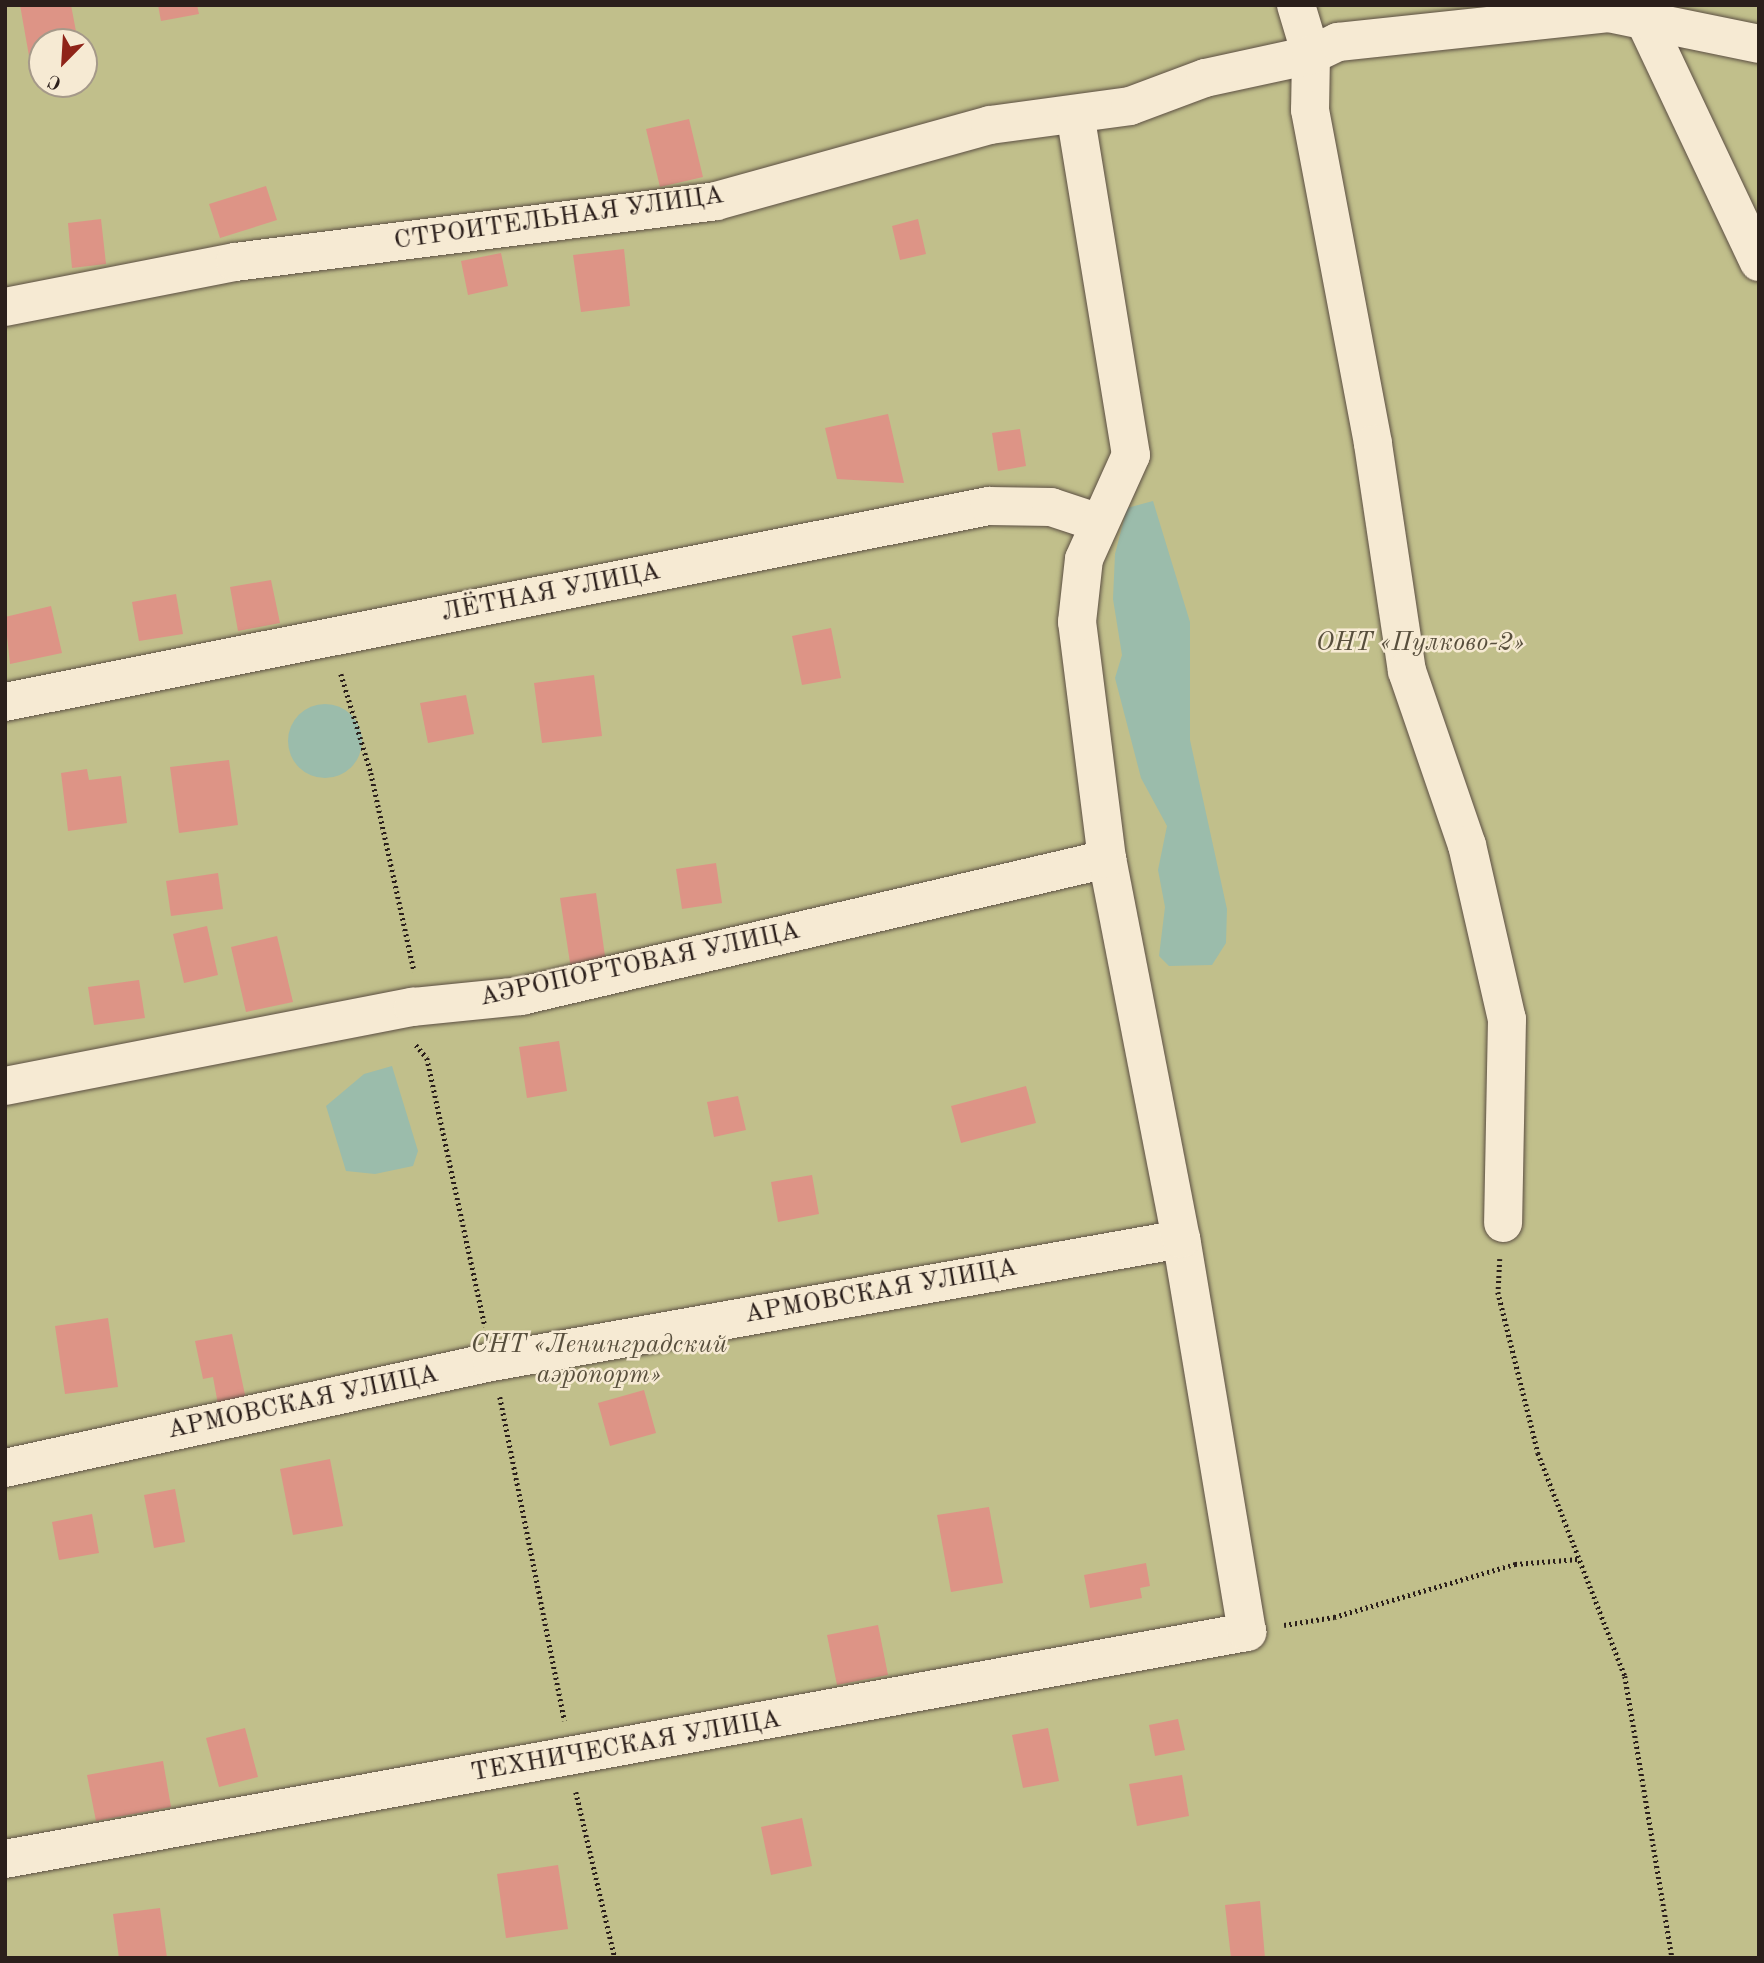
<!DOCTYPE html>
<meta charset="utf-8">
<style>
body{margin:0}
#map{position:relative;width:1764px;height:1963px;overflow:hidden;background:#f1debb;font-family:"Old Standard TT",serif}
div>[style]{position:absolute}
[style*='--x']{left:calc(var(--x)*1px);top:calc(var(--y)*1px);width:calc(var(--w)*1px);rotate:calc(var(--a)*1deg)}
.green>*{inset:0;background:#c1bf8b}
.water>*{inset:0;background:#9bbcab}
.round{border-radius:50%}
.building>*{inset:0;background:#dd9486}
.path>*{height:4.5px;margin-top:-2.25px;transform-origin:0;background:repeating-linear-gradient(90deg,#2b1f1b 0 2px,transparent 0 5.5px)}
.roads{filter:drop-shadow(0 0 2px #5c4f43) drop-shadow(0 0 2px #5c4f43)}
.minor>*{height:38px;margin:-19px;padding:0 19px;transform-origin:19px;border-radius:19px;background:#f6ead3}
span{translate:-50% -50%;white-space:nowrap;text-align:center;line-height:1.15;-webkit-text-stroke:5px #f6ead3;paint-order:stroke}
.street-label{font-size:26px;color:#2b1f1b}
.park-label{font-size:26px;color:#584f3d;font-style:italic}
.frame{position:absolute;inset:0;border:7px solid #2b1f1b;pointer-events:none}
.north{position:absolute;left:28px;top:28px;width:70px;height:70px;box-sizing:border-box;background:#f6ead3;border:2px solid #a59989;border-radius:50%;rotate:204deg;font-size:19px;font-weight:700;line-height:28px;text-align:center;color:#2b1f1b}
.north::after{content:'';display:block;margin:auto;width:24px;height:32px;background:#8f2418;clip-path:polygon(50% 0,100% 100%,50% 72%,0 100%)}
</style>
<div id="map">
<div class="green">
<div style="clip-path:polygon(evenodd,5px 5px,1759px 5px,1759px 1958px,5px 1958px,5px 5px,42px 42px,84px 42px,84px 84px,42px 84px,42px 42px)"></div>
</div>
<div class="water">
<div style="clip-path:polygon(1153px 501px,1190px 622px,1190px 740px,1227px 909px,1226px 943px,1212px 965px,1169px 966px,1159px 956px,1165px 907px,1158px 870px,1167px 826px,1141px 778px,1115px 678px,1122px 655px,1113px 599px,1115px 554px,1127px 508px)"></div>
<div class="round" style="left:288px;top:704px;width:74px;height:74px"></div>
<div style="clip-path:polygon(392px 1066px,418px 1151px,413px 1166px,375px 1174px,346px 1171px,326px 1106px,364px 1074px)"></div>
</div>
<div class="building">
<div style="clip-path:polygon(20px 5px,71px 5px,78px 42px,42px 42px,42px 54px,29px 56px)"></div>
<div style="clip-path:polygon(158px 5px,197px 5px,199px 14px,161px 21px)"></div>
<div style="clip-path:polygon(689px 119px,703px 177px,660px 187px,646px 129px)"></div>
<div style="clip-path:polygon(266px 186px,277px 220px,220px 238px,209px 204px)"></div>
<div style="clip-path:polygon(101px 219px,106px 264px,72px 268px,68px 223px)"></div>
<div style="clip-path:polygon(918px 219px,926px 254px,900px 260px,892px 226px)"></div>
<div style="clip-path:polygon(624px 249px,630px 306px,581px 312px,573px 255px)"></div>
<div style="clip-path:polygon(501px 253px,508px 286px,468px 295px,461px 261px)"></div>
<div style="clip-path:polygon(888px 414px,904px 483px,837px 479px,825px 428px)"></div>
<div style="clip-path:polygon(1020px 429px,1026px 466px,998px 471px,992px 433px)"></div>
<div style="clip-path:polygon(271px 580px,280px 623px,238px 631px,230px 587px)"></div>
<div style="clip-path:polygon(176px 594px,183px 634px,139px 641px,132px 602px)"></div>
<div style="clip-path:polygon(51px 606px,62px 653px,10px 664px,5px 617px)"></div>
<div style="clip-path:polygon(831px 628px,841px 678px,802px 685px,792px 636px)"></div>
<div style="clip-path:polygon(594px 675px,602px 736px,542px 743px,534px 683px)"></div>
<div style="clip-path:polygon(466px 695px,474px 734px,428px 743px,420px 703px)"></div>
<div style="clip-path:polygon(229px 760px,238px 825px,179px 833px,170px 767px)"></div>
<div style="clip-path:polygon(87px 769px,89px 780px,121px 776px,127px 823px,68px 831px,61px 773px)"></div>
<div style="clip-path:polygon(716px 863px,722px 903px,682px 909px,676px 869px)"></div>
<div style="clip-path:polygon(218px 873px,223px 909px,171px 916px,166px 881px)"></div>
<div style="clip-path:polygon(596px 893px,606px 963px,571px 969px,560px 898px)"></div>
<div style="clip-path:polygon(207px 926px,218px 975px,184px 983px,173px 934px)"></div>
<div style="clip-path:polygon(277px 936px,293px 1002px,246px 1012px,231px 947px)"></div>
<div style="clip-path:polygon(139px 980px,145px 1018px,94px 1025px,88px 987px)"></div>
<div style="clip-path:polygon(559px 1041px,567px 1091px,527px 1098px,519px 1047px)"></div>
<div style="clip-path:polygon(1026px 1086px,1036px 1123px,961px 1143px,951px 1106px)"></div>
<div style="clip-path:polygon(738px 1096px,746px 1130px,714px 1137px,707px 1102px)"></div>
<div style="clip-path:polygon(812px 1175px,819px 1214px,778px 1222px,771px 1182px)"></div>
<div style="clip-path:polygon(108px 1318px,118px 1387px,65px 1394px,55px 1326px)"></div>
<div style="clip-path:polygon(232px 1334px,247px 1404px,219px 1410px,213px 1377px,203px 1379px,195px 1341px)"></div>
<div style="clip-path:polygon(644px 1390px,656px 1433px,610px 1446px,598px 1403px)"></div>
<div style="clip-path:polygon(330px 1459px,343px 1526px,293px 1535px,280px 1469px)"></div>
<div style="clip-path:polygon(175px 1489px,185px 1542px,154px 1548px,144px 1495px)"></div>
<div style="clip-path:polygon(989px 1507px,1003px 1583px,951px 1592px,937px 1515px)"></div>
<div style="clip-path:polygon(92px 1514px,99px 1553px,59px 1560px,52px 1522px)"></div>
<div style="clip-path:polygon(1146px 1563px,1150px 1586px,1140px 1588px,1142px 1598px,1090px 1608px,1084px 1575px)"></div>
<div style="clip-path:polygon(878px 1625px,888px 1675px,837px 1685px,827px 1635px)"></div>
<div style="clip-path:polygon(1178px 1719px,1185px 1750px,1155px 1756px,1149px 1725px)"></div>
<div style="clip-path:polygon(245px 1728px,258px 1777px,219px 1787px,206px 1738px)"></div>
<div style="clip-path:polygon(1048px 1728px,1059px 1781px,1023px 1788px,1012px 1735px)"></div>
<div style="clip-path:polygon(163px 1761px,171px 1807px,96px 1821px,87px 1775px)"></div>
<div style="clip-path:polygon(1182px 1775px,1189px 1816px,1137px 1826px,1129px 1784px)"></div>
<div style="clip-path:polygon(802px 1818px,812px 1866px,771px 1875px,761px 1827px)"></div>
<div style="clip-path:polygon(558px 1865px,568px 1929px,506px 1938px,497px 1874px)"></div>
<div style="clip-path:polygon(1260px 1901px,1265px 1958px,1231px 1958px,1225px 1905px)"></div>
<div style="clip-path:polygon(160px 1908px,167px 1958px,119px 1958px,113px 1914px)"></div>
</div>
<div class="path">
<div style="--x:341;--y:674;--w:103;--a:73.1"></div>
<div style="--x:371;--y:773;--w:203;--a:77.7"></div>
<div style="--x:416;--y:1045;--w:17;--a:50"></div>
<div style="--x:427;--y:1058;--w:275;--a:77.8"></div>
<div style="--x:1500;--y:1259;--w:33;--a:93"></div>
<div style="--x:1498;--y:1292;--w:166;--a:76"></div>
<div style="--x:1538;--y:1453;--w:239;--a:68.7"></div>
<div style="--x:1625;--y:1676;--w:286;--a:80.5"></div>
<div style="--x:500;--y:1397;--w:330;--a:78.7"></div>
<div style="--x:1284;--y:1625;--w:51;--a:-9.1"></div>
<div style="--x:1334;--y:1617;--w:189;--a:-16.3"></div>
<div style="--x:1515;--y:1564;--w:64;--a:-4.5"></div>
<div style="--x:576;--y:1792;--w:171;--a:76.8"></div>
</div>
<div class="roads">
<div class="minor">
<div style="--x:1296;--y:5;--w:52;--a:73.3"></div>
<div style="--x:1311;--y:55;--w:55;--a:91"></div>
<div style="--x:1310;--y:110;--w:340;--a:79.3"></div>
<div style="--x:1373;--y:444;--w:230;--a:81.5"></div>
<div style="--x:1407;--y:671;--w:184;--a:71"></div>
<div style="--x:1467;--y:845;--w:179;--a:77.1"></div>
<div style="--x:1507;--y:1019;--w:204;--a:91.1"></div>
<div style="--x:1643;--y:17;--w:271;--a:64.7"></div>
<div style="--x:5;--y:307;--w:234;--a:-11.1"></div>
<div style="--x:235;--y:262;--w:485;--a:-7.2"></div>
<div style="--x:716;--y:201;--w:284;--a:-15.5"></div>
<div style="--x:990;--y:125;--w:141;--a:-7.7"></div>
<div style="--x:1130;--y:106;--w:80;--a:-20.5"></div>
<div style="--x:1205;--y:78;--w:108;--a:-12.2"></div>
<div style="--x:1311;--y:55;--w:30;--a:-26"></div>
<div style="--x:1338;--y:42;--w:272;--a:-6.1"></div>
<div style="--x:1608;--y:13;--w:154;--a:11.6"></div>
<div style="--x:5;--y:702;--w:1003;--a:-11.27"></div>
<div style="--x:989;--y:506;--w:62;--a:0.9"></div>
<div style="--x:1051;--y:507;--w:47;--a:18.4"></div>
<div style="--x:5;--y:1086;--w:416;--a:-11"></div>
<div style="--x:413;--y:1007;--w:109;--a:-5.8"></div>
<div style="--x:521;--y:996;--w:602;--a:-13.16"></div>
<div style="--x:5;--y:1468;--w:498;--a:-12.3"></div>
<div style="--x:492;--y:1362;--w:700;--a:-10.12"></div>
<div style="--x:5;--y:1859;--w:1263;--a:-10.36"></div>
<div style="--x:1247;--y:1632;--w:399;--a:-99.5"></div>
<div style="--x:1181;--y:1239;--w:387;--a:-101"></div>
<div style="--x:1107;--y:859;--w:239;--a:-97.2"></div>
<div style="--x:1077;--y:622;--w:63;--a:-83.7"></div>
<div style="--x:1084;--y:559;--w:114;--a:-65.7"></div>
<div style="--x:1131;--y:455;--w:341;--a:-99.3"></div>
</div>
</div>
<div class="street-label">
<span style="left:559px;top:219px;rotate:-8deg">СТРОИТЕЛЬНАЯ УЛИЦА</span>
<span style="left:551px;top:593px;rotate:-11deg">ЛЁТНАЯ УЛИЦА</span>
<span style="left:640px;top:965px;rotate:-12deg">АЭРОПОРТОВАЯ УЛИЦА</span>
<span style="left:881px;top:1292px;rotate:-10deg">АРМОВСКАЯ УЛИЦА</span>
<span style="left:303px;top:1403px;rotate:-12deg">АРМОВСКАЯ УЛИЦА</span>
<span style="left:626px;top:1747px;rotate:-10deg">ТЕХНИЧЕСКАЯ УЛИЦА</span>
</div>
<div class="park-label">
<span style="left:1420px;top:644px">ОНТ «Пулково-2»</span>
<span style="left:599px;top:1361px">СНТ «Ленинградский<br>аэропорт»</span>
</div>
<div class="frame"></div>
<div class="north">С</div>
</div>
